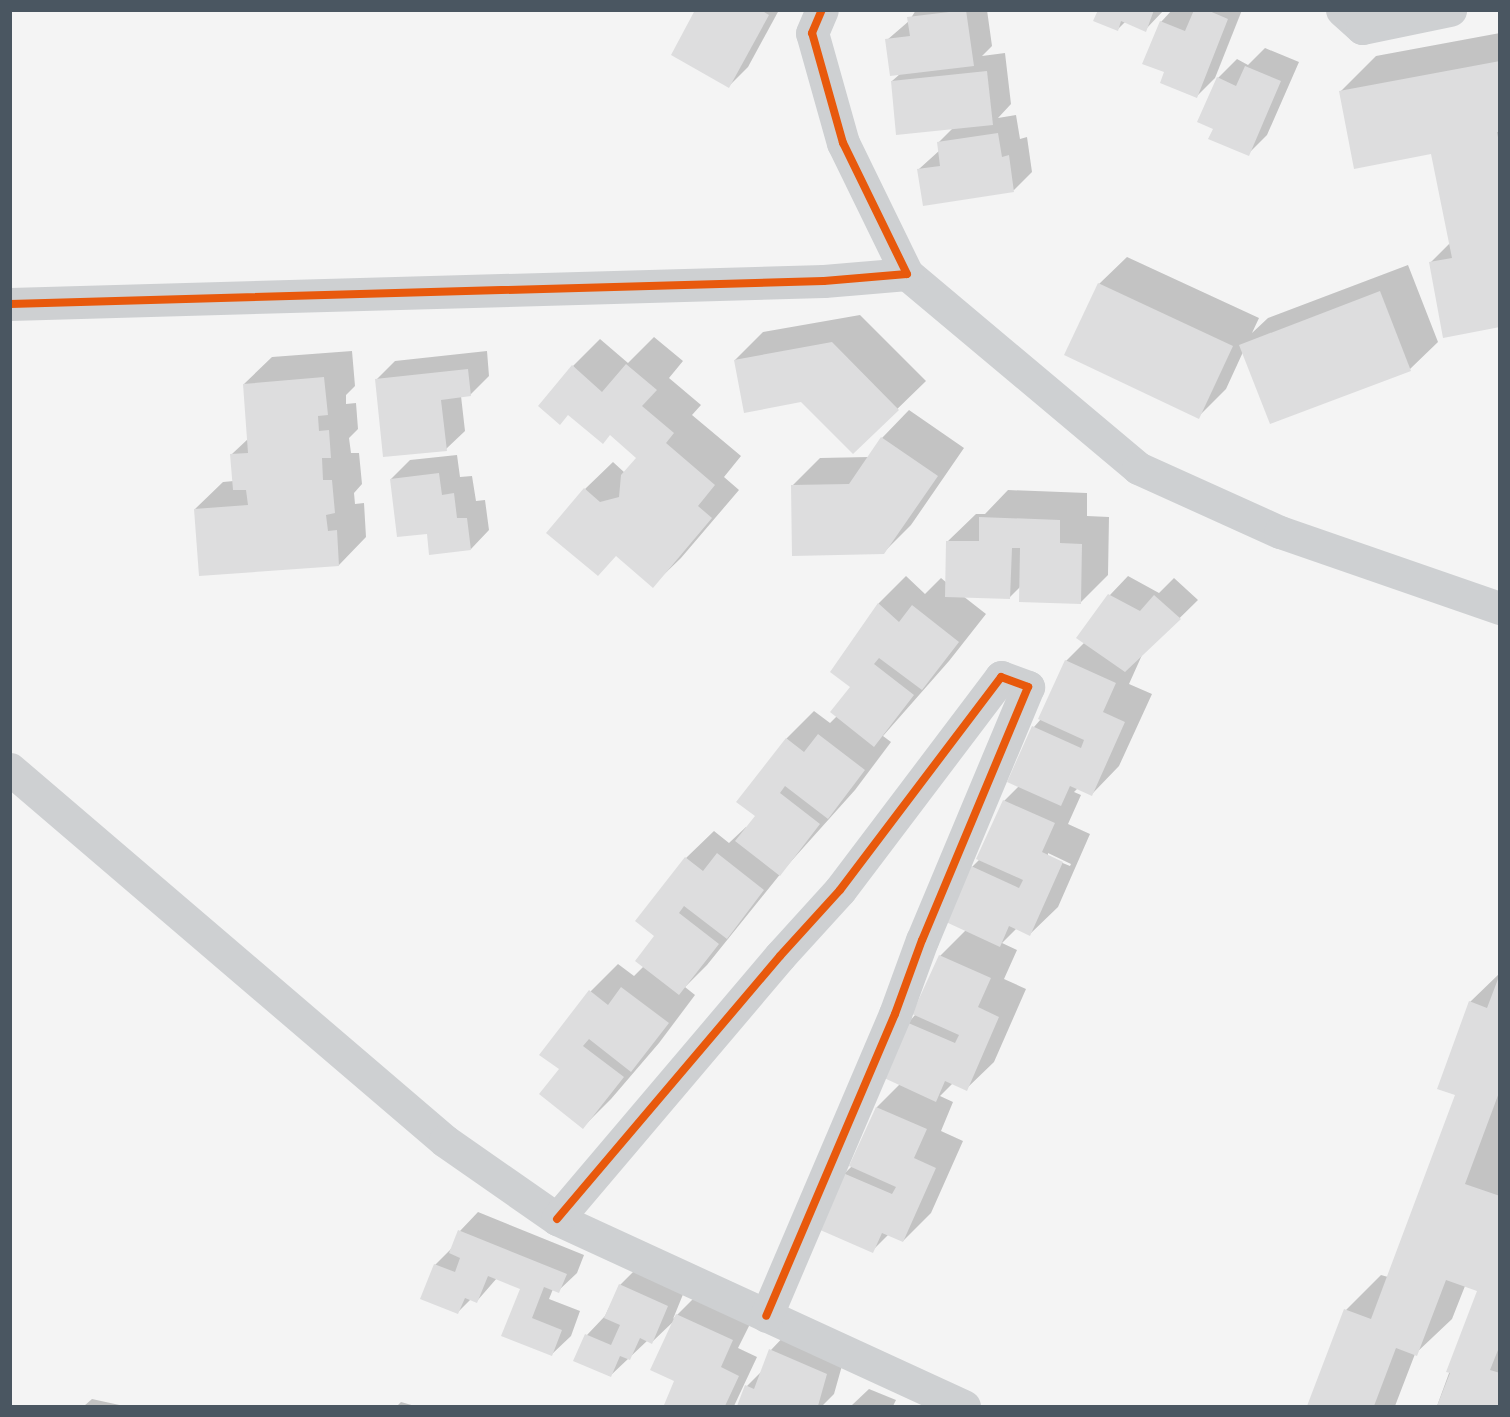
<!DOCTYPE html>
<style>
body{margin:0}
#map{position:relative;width:1510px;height:1417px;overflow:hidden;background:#f4f4f4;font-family:"Fira Sans",sans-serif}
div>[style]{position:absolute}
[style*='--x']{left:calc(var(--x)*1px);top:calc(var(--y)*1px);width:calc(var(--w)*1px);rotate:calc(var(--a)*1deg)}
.shadow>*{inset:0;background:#0003}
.building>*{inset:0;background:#ddddde}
.minor>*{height:33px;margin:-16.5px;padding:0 16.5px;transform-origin:16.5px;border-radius:16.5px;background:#ced0d2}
.cycleway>*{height:8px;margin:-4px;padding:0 4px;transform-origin:4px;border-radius:4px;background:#e8590c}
span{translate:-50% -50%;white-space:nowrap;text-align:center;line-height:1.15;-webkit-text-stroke:4.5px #fff;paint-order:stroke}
.frame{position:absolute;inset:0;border:12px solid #4a5661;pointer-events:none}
</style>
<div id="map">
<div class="shadow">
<div style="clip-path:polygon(697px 10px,779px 10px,748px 67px,729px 86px)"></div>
<div style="clip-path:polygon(916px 10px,987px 10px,992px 46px,982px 56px,1005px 53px,1011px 104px,998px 118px,1016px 115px,1020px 139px,1027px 137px,1032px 172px,1014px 190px,919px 169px,940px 150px,938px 143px,954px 127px,892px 81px,900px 74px,887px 40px,909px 21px)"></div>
<div style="clip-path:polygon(1099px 10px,1164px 10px,1145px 30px,1126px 21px,1117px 30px)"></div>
<div style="clip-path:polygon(1172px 10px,1242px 10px,1215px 78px,1197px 96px,1165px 72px,1161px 22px)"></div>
<div style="clip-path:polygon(1500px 33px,1500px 326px,1430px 263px,1450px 243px,1432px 152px,1340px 92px,1376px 56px)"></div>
<div style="clip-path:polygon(1265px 48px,1299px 62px,1267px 135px,1248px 154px,1215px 128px,1218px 78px,1237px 59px,1248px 65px)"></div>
<div style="clip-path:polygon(1127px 257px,1259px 318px,1252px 333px,1268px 318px,1408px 265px,1438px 342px,1410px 369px,1271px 423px,1243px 352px,1226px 389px,1198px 417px,1099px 284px)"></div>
<div style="clip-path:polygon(860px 315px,926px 381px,853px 452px,801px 401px,735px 360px,763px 332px)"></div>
<div style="clip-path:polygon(654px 337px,683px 361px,669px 378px,701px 405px,692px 415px,741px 456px,724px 477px,739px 490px,681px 558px,653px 585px,585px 489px,613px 462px,625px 473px,638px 458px,573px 366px,600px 339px,628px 363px)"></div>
<div style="clip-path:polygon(352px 351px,355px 386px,346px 395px,346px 404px,356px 403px,358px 429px,349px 438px,351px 453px,359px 453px,362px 484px,354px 493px,355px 504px,364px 503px,366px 537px,339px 565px,195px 509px,223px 482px,234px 481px,232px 454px,249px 438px,244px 384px,272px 357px)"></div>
<div style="clip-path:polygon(487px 351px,489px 376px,470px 395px,461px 396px,465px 431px,446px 449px,377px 379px,395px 361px)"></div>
<div style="clip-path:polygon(909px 410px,964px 448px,911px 525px,883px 553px,792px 486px,820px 458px,869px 457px,882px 438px)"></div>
<div style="clip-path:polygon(457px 455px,460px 477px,472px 476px,476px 501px,485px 500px,489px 530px,471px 549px,428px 532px,391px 479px,410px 460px)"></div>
<div style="clip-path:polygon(1008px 490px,1087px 493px,1087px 516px,1109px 517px,1108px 575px,1080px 603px,1021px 586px,1010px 597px,963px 596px,986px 614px,949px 661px,883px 736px,891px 742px,855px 790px,786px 867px,707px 965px,685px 987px,695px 995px,659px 1043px,611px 1099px,583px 1127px,561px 1069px,591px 991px,618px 964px,634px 976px,644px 966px,686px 858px,714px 831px,729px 843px,746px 827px,748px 828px,757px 816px,738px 801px,787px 738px,814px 711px,830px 723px,837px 716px,852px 687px,832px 672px,879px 603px,906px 576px,925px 594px,941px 578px,947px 583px,948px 541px,976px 514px,985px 514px)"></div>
<div style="clip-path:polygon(evenodd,1128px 576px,1159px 593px,1174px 578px,1198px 600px,1142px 655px,1129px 684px,1152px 694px,1119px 766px,1092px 794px,1078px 788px,1074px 792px,1081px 795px,1068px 824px,1090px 834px,1058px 907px,1030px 934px,1017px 928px,1002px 943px,1017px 950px,1004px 979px,1026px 989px,994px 1062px,966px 1089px,953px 1083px,940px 1096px,953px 1102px,941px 1131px,963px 1141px,931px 1213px,903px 1241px,889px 1234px,872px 1251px,820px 1228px,845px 1173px,852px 1166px,877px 1107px,900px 1084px,908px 1023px,916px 1014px,940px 956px,966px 930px,972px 867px,980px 859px,1004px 801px,1019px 786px,1034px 727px,1041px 719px,1066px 661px,1085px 642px,1078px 637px,1110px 595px,1128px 576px,1048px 853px,1071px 864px,1070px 866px,1048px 857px,1048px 853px)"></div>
<div style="clip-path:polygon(1500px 973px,1500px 1406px,1437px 1406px,1479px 1291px,1465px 1286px,1452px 1319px,1415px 1354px,1395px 1406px,1309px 1406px,1346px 1310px,1381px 1275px,1388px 1277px,1457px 1094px,1470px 1002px)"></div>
<div style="clip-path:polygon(478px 1212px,584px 1255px,577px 1273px,558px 1291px,553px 1289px,549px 1299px,580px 1311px,571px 1336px,552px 1354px,503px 1335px,522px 1288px,497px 1278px,477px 1301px,471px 1299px,458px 1312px,435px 1265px,453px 1247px,460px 1231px)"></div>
<div style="clip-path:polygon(639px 1266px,686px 1287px,673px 1319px,696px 1296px,751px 1322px,738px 1348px,757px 1357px,734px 1406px,671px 1406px,666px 1404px,676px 1381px,675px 1320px,652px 1342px,648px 1340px,610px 1376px,575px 1360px,587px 1335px,605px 1316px,620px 1285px)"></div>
<div style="clip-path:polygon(789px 1331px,845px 1355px,834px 1394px,822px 1406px,739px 1406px,747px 1386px,763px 1370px,771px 1350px)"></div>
<div style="clip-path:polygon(869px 1389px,896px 1400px,893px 1406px,851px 1406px)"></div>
<div style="clip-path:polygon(92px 1399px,124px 1406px,84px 1406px)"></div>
<div style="clip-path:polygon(401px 1402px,415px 1406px,397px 1406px)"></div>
</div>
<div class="building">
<div style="clip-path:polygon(695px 10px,761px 10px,769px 15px,729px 88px,671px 55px)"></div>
<div style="clip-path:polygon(966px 10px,974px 66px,890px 76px,885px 39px,910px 36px,907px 17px)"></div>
<div style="clip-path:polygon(1098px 10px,1154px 10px,1146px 32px,1121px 21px,1118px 31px,1093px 21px)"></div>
<div style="clip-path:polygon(1194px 10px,1207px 10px,1228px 19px,1197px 98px,1160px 83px,1164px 72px,1142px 64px,1160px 21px,1185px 31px)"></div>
<div style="clip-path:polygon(1500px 61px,1500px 132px,1497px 132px,1500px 148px,1500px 327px,1443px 338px,1429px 262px,1452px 258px,1431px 154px,1354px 169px,1339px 91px)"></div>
<div style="clip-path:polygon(1245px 66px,1281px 81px,1249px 156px,1208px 139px,1213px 129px,1197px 122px,1217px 77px,1236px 86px)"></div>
<div style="clip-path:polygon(987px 71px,993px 125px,896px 135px,891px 81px)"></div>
<div style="clip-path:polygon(998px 133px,1002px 157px,1009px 155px,1014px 192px,923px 206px,917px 169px,940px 166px,937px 142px)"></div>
<div style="clip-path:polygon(1098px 283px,1233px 346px,1199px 419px,1064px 355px)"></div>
<div style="clip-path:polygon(1380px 291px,1411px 371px,1270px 424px,1239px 345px)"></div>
<div style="clip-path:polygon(832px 342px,899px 410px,853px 454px,801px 402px,744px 413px,734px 360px)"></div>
<div style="clip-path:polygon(626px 364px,657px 390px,642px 406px,674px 433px,666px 443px,715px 485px,698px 506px,712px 518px,653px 588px,616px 556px,598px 576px,546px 533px,584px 488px,600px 502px,619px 497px,621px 475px,636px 458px,610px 435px,603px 444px,568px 415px,560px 425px,538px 406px,572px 365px,602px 392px)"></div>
<div style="clip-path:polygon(468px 369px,471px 396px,441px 400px,447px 451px,383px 457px,375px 379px)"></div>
<div style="clip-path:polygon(324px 377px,328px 415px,318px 416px,319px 431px,329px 430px,331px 458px,322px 458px,323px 480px,332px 480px,335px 513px,326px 515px,328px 531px,337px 530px,339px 566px,199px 576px,194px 509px,248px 505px,246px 490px,233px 490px,230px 454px,248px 453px,243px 384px)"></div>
<div style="clip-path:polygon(881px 437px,938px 476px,884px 554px,792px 556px,791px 485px,849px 484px)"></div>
<div style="clip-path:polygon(439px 473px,442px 495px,454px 493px,457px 518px,467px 518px,471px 550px,429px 555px,427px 534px,397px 537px,390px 479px)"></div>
<div style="clip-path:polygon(979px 517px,1060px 520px,1060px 543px,1082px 544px,1081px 604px,1019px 602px,1020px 548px,1012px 548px,1010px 599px,945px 597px,946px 541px,979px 541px)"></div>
<div style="clip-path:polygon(1108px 594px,1140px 611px,1154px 595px,1181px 619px,1125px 672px,1076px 638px)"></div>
<div style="clip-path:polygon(878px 603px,899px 622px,912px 605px,959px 642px,922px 690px,879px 658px,874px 664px,914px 695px,874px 747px,830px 712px,850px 687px,830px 672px)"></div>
<div style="clip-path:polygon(1065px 660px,1116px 683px,1103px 712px,1125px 722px,1092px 796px,1070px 786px,1061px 806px,1007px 782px,1032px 726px,1081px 748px,1084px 740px,1038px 719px)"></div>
<div style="clip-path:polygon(818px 734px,865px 770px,828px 819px,785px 786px,780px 793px,820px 824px,780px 876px,735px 841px,755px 816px,736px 802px,786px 738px,804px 752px)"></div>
<div style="clip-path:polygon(1003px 800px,1055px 823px,1042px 852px,1063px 862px,1030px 936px,1009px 926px,1000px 947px,946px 922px,971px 866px,1019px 888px,1023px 880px,976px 859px)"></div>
<div style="clip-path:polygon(717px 853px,764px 890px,727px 939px,684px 906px,679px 913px,719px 944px,679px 995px,635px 961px,654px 936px,635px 921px,685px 857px,703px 871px)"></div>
<div style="clip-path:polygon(939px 955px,991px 978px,978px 1007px,999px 1017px,967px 1091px,945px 1081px,936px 1102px,882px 1077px,906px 1022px,955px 1043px,959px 1035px,912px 1014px)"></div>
<div style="clip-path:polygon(1498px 979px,1500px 1090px,1465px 1184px,1500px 1196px,1500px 1345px,1490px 1370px,1500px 1373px,1500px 1406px,1437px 1406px,1450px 1373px,1446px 1372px,1477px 1291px,1446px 1280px,1417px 1356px,1396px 1348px,1374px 1406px,1307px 1406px,1344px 1309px,1371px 1319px,1455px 1095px,1437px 1089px,1469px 1001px,1487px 1008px)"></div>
<div style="clip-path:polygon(621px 987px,669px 1023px,631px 1072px,589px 1039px,583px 1046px,624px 1077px,583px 1129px,539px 1094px,559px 1069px,539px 1055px,589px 990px,608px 1005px)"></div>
<div style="clip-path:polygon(876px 1107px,927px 1129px,914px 1158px,936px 1168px,903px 1242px,882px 1233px,873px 1253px,818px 1229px,843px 1173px,892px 1194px,896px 1187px,849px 1166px)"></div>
<div style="clip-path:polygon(458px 1230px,567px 1274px,559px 1293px,544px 1287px,532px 1318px,562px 1330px,552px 1356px,501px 1336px,520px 1289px,488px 1276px,477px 1303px,465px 1298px,458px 1314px,420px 1299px,434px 1264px,455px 1272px,460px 1258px,449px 1253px)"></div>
<div style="clip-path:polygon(619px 1284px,668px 1306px,652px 1344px,640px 1338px,630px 1360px,620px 1356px,611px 1377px,573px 1361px,585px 1334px,611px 1345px,620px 1325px,604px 1318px)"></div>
<div style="clip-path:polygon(676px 1314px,733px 1340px,721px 1367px,739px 1376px,725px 1406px,664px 1405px,674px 1381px,650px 1370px)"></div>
<div style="clip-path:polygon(769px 1349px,827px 1374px,818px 1406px,737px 1406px,745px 1385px,754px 1389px)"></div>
</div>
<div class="minor">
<div style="--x:1342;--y:10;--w:27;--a:42"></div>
<div style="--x:1362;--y:28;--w:90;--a:-11.6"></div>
<div style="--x:907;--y:274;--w:302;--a:40"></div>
<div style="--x:1138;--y:468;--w:156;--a:24.3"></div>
<div style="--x:1280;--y:532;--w:233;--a:19.1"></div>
<div style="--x:10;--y:304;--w:814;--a:-1.62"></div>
<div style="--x:824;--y:281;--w:83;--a:-4.8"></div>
<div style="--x:907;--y:274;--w:146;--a:-116"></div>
<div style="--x:843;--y:143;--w:114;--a:-105.7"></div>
<div style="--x:812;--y:33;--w:25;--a:-67"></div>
<div style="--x:10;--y:769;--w:572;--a:40.54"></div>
<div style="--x:445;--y:1141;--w:136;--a:34.9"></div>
<div style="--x:557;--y:1219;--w:448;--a:24.7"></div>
<div style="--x:557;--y:1219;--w:345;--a:-49.7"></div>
<div style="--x:780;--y:956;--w:89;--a:-47.7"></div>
<div style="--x:840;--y:890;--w:267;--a:-52.9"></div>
<div style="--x:1001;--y:677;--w:29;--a:20"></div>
<div style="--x:1028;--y:687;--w:274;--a:112.7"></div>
<div style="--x:922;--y:940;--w:79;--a:110"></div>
<div style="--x:895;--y:1014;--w:328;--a:113.1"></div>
</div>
<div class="cycleway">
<div style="--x:10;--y:304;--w:814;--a:-1.62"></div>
<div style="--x:824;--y:281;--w:83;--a:-4.8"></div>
<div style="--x:907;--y:274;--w:146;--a:-116"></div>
<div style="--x:843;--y:143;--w:114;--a:-105.7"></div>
<div style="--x:812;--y:33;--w:25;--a:-67"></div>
<div style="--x:557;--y:1219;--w:345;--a:-49.7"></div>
<div style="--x:780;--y:956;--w:89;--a:-47.7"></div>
<div style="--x:840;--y:890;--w:267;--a:-52.9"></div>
<div style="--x:1001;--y:677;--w:29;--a:20"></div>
<div style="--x:1028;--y:687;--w:274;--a:112.7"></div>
<div style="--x:922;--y:940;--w:79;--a:110"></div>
<div style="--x:895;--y:1014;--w:328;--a:113.1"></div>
</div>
<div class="frame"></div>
</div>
